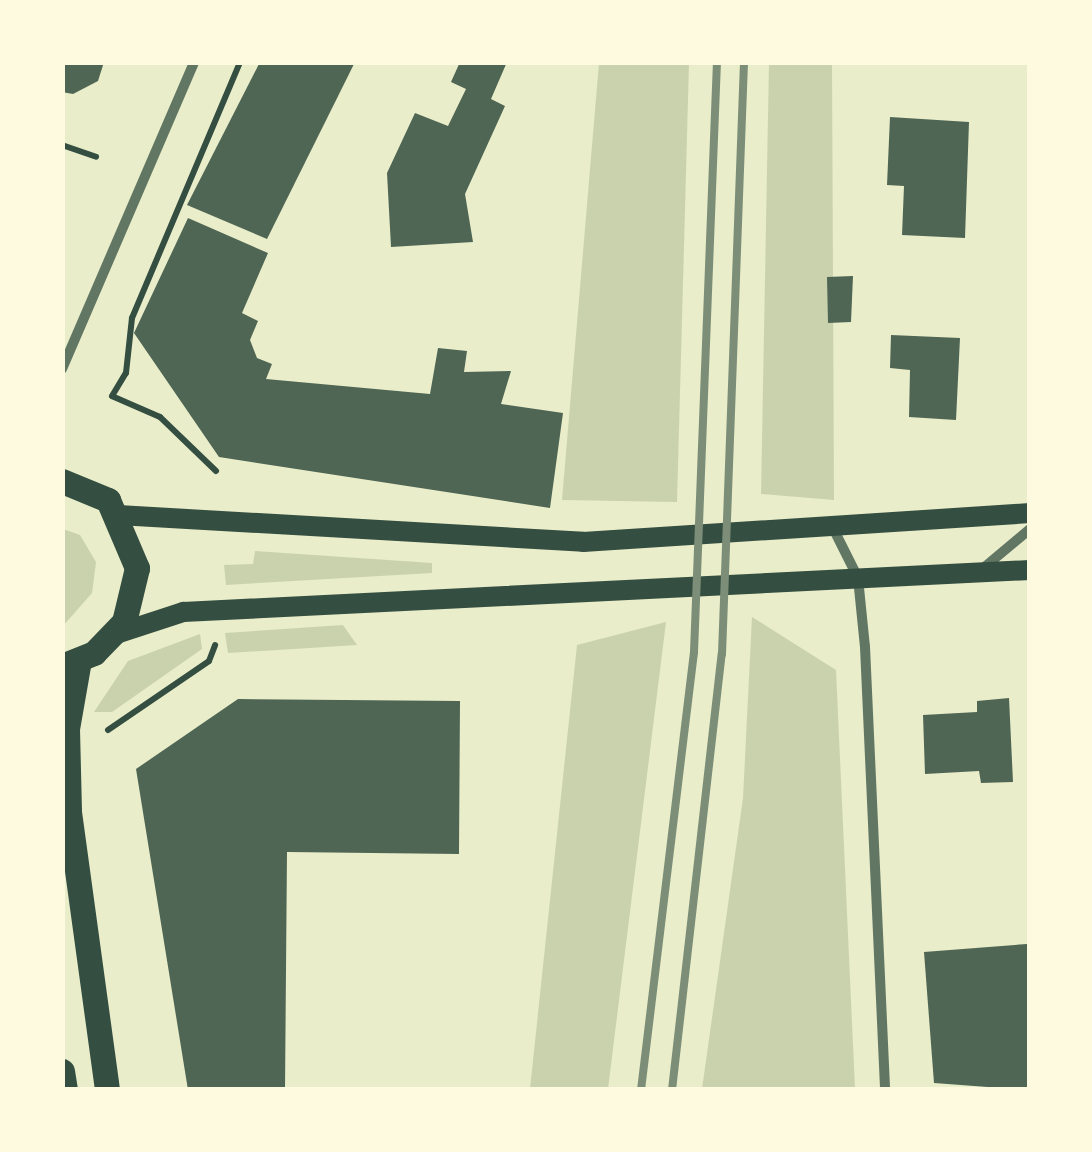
<!DOCTYPE html>
<style>
body{margin:0}
#map{position:relative;width:1092px;height:1152px;overflow:hidden;background:#e9edc9;font-family:Ubuntu,sans-serif}
div>[style]{position:absolute}
[style*='--x']{left:calc(var(--x)*1px);top:calc(var(--y)*1px);width:calc(var(--w)*1px);rotate:calc(var(--a)*1deg)}
.green>*{inset:0;background:#cad2ad}
.building>*{inset:0;background:#4f6655}
.path>*{height:6px;margin:-3px;padding:0 3px;transform-origin:3px;border-radius:3px;background:#344e41}
.minor>*{height:10px;margin:-5px;padding:0 5px;transform-origin:5px;border-radius:5px;background:#617663}
.secondary>*{height:20px;margin:-10px;padding:0 10px;transform-origin:10px;border-radius:10px;background:#344e41}
.primary>*{height:25px;margin:-12.5px;padding:0 12.5px;transform-origin:12.5px;border-radius:12.5px;background:#344e41}
.rail>*{height:8px;margin:-4px;padding:0 4px;transform-origin:4px;border-radius:4px;background:#7c8e77}
span{translate:-50% -50%;white-space:nowrap;text-align:center;line-height:1.15;-webkit-text-stroke:10px #fefae0;paint-order:stroke}
.frame{position:absolute;inset:0;border:65px solid #fefae0;pointer-events:none}
</style>
<div id="map">
<div class="green">
<div style="clip-path:polygon(599px 63px,689px 63px,677px 502px,562px 500px)"></div>
<div style="clip-path:polygon(769px 63px,832px 63px,834px 500px,761px 494px)"></div>
<div style="clip-path:polygon(63px 529px,80px 535px,96px 562px,92px 593px,63px 626px)"></div>
<div style="clip-path:polygon(255px 551px,432px 563px,432px 573px,226px 585px,224px 565px,253px 564px)"></div>
<div style="clip-path:polygon(752px 617px,836px 670px,855px 1089px,702px 1089px,743px 798px)"></div>
<div style="clip-path:polygon(666px 622px,608px 1089px,530px 1089px,577px 645px)"></div>
<div style="clip-path:polygon(343px 625px,357px 645px,228px 653px,225px 633px)"></div>
<div style="clip-path:polygon(200px 634px,202px 649px,112px 712px,94px 712px,128px 661px)"></div>
</div>
<div class="building">
<div style="clip-path:polygon(62px 62px,104px 62px,98px 81px,73px 94px,62px 92px)"></div>
<div style="clip-path:polygon(260px 62px,355px 62px,267px 239px,187px 205px)"></div>
<div style="clip-path:polygon(460px 62px,507px 62px,491px 99px,505px 106px,465px 194px,473px 242px,391px 247px,387px 173px,415px 113px,448px 126px,466px 89px,451px 82px)"></div>
<div style="clip-path:polygon(890px 117px,969px 122px,965px 238px,902px 235px,904px 186px,887px 185px)"></div>
<div style="clip-path:polygon(188px 218px,268px 253px,242px 313px,258px 321px,250px 340px,257px 358px,272px 364px,266px 379px,430px 394px,438px 348px,467px 351px,464px 372px,511px 371px,501px 404px,563px 413px,550px 508px,219px 457px,134px 333px)"></div>
<div style="clip-path:polygon(853px 276px,851px 322px,828px 323px,827px 277px)"></div>
<div style="clip-path:polygon(891px 335px,960px 338px,956px 420px,909px 417px,910px 370px,890px 368px)"></div>
<div style="clip-path:polygon(1009px 698px,1013px 782px,981px 783px,979px 771px,925px 774px,923px 715px,977px 712px,977px 701px)"></div>
<div style="clip-path:polygon(238px 699px,460px 701px,459px 854px,287px 852px,285px 1090px,188px 1090px,136px 769px)"></div>
<div style="clip-path:polygon(1027px 944px,1030px 1090px,934px 1083px,924px 952px)"></div>
</div>
<div class="path">
<div style="--x:62;--y:145;--w:36;--a:19"></div>
<div style="--x:216;--y:471;--w:78;--a:-136"></div>
<div style="--x:160;--y:417;--w:52;--a:-156.4"></div>
<div style="--x:112;--y:396;--w:27;--a:-59"></div>
<div style="--x:126;--y:373;--w:55;--a:-83.8"></div>
<div style="--x:132;--y:318;--w:278;--a:-67.1"></div>
<div style="--x:108;--y:730;--w:122;--a:-34.3"></div>
<div style="--x:209;--y:661;--w:17;--a:-69"></div>
</div>
<div class="minor">
<div style="--x:62;--y:369;--w:334;--a:-66.7"></div>
<div style="--x:833;--y:528;--w:56;--a:63.4"></div>
<div style="--x:858;--y:578;--w:69;--a:84.2"></div>
<div style="--x:865;--y:647;--w:443;--a:87.4"></div>
<div style="--x:981;--y:570;--w:64;--a:-39.9"></div>
</div>
<div class="secondary">
<div style="--x:118;--y:515;--w:466;--a:3.3"></div>
<div style="--x:583;--y:542;--w:448;--a:-3.7"></div>
<div style="--x:113;--y:635;--w:74;--a:-18.2"></div>
<div style="--x:183;--y:612;--w:848;--a:-2.84"></div>
</div>
<div class="primary">
<div style="--x:62;--y:481;--w:50;--a:22.4"></div>
<div style="--x:108;--y:500;--w:74;--a:66.9"></div>
<div style="--x:137;--y:568;--w:56;--a:103.5"></div>
<div style="--x:124;--y:622;--w:43;--a:134.1"></div>
<div style="--x:94;--y:653;--w:31;--a:158"></div>
<div style="--x:79;--y:660;--w:70;--a:99.9"></div>
<div style="--x:67;--y:729;--w:83;--a:88.6"></div>
<div style="--x:69;--y:812;--w:281;--a:82.2"></div>
<div style="--x:62;--y:1071;--w:19;--a:81"></div>
</div>
<div class="rail">
<div style="--x:641;--y:1090;--w:441;--a:-83.1"></div>
<div style="--x:694;--y:652;--w:590;--a:-87.77"></div>
<div style="--x:672;--y:1090;--w:439;--a:-83.5"></div>
<div style="--x:722;--y:654;--w:592;--a:-87.87"></div>
</div>
<div class="frame"></div>
</div>
